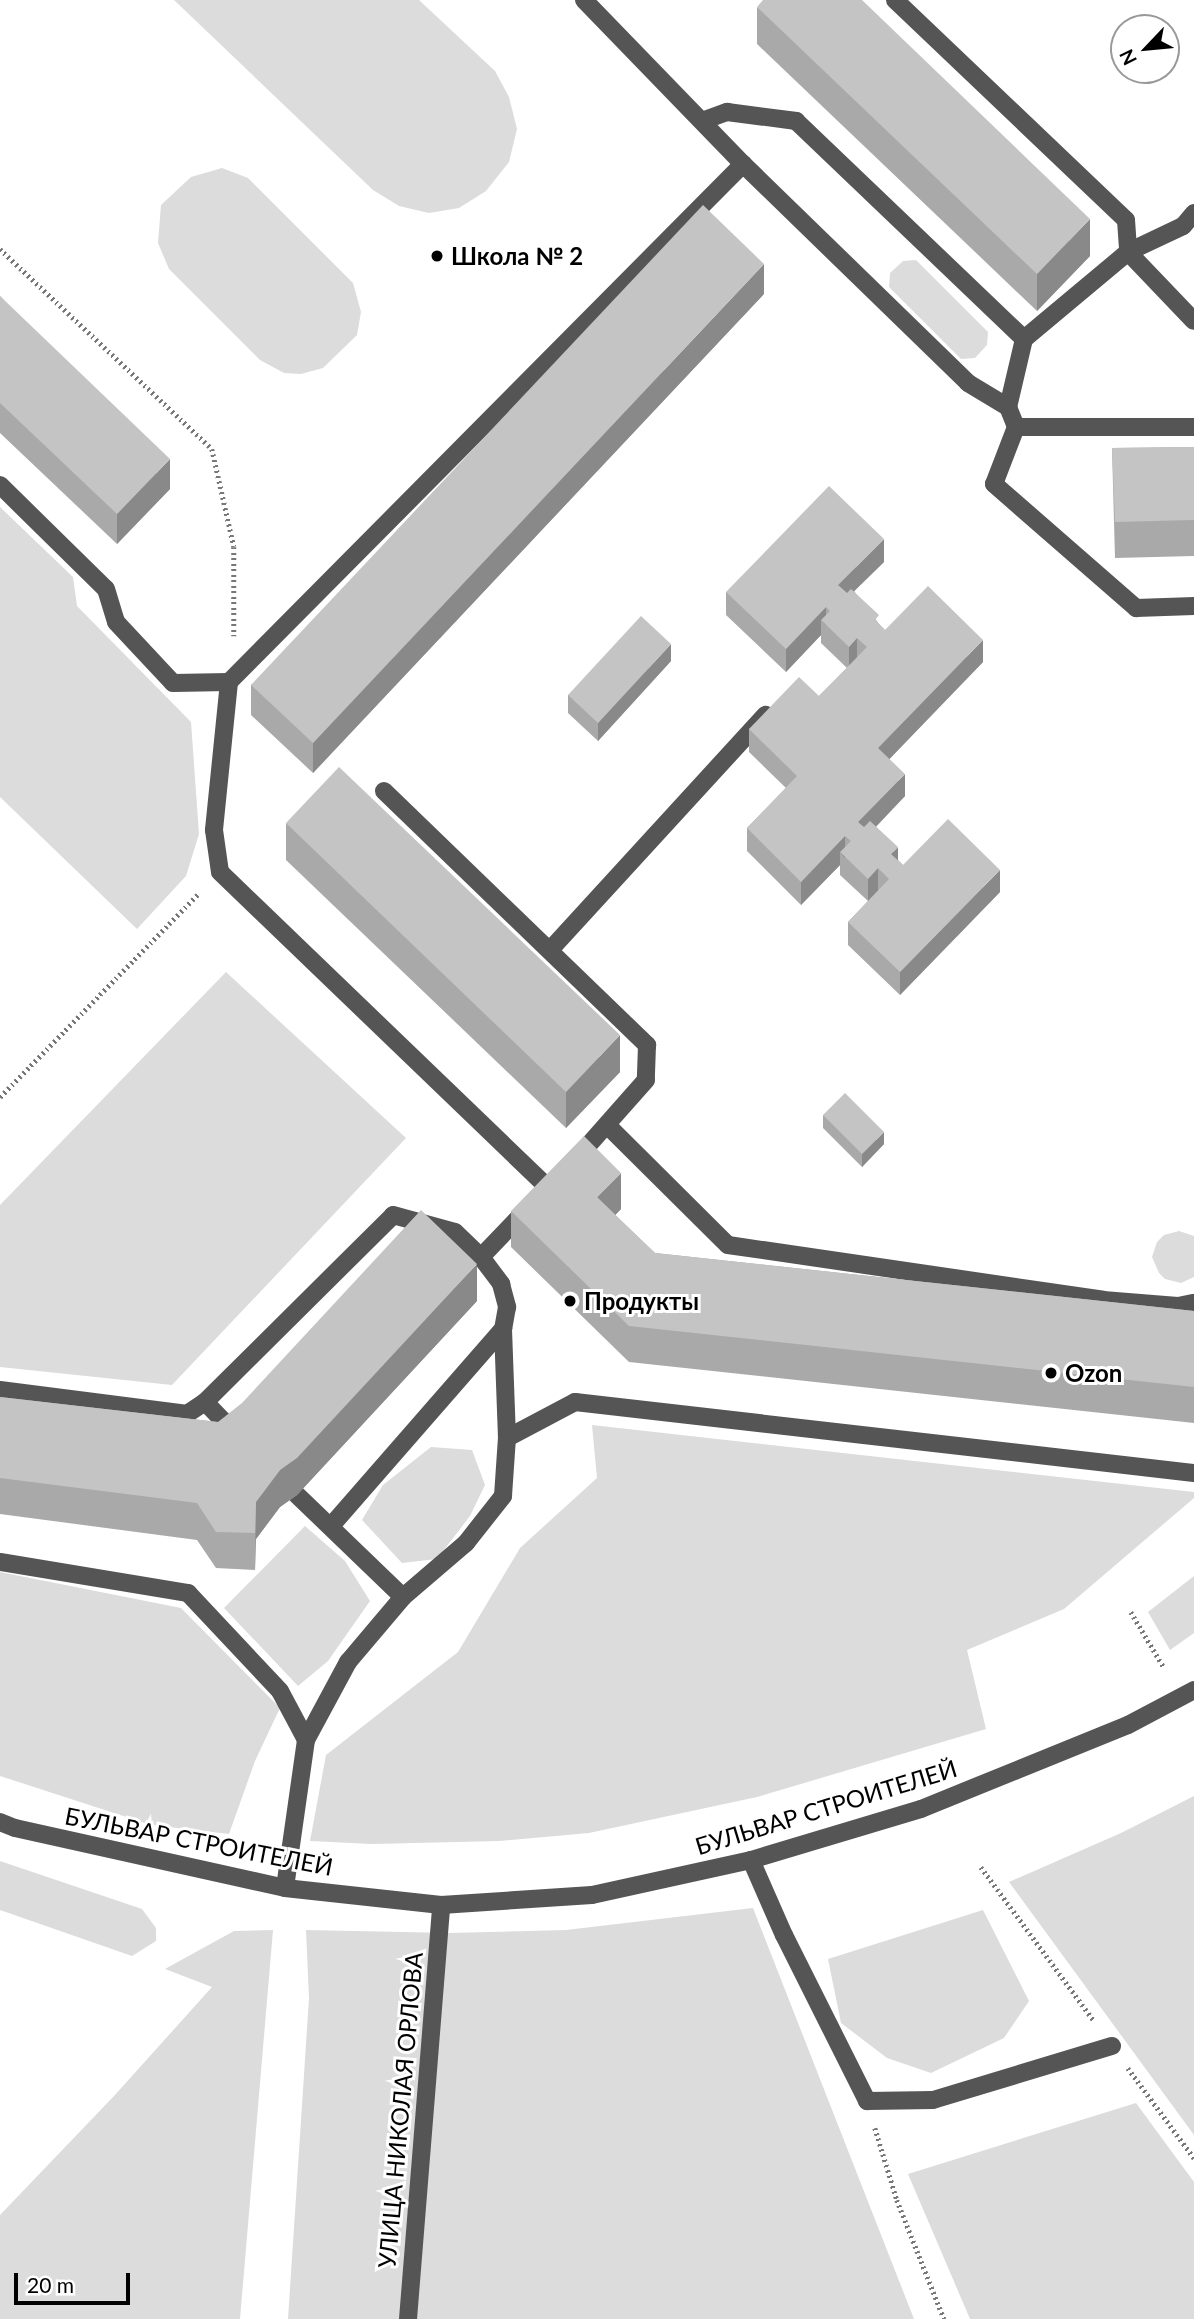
<!DOCTYPE html>
<meta charset="utf-8">
<style>
body{margin:0}
#map{position:relative;width:1194px;height:2319px;overflow:hidden;background:#fff;font-family:Lato,sans-serif}
div>[style]{position:absolute}
[style*='--x']{left:calc(var(--x)*1px);top:calc(var(--y)*1px);width:calc(var(--w)*1px);rotate:calc(var(--a)*1deg)}
.green>*{inset:0;background:#dcdcdc}
.path>*{height:4.5px;margin-top:-2.25px;transform-origin:0;background:repeating-linear-gradient(90deg,#777 0 2px,transparent 0 5.5px)}
.minor>*{height:18px;margin:-9px;padding:0 9px;transform-origin:9px;border-radius:9px;background:#555}
.wall>*{inset:0;background:#a9a9a9}
.shaded-wall>*{inset:0;background:#898989}
.building>*{inset:0;background:#c4c4c4}
.dots>*{width:19px;height:19px;translate:-50% -50%;box-sizing:border-box;border:4px solid #fff;border-radius:50%}
span{translate:-50% -50%;white-space:nowrap;text-align:center;line-height:1.15;-webkit-text-stroke:6px #fff;paint-order:stroke}
.poi-label{font-size:24px;color:#000;font-weight:700}
.left{translate:0 -50%;text-align:left}
.street-label{font-size:24px;color:#000}
.north{position:absolute;left:1110px;top:14px;width:70px;height:70px;box-sizing:border-box;background:#fff;border:2px solid #999;border-radius:50%;rotate:244deg;font-size:19px;font-weight:700;line-height:28px;text-align:center;color:#000}
.north::after{content:'';display:block;margin:auto;width:24px;height:32px;background:#000;clip-path:polygon(50% 0,100% 100%,50% 72%,0 100%)}
.scale{position:absolute;left:14px;top:2273px;width:116px;height:32px;box-sizing:border-box;border:4px solid #000;border-top:0;padding-left:9px;font-size:21px;line-height:24px;white-space:nowrap;color:#000;-webkit-text-stroke:5px #fff;paint-order:stroke}
</style>
<div id="map">
<div class="green">
<div style="clip-path:polygon(174px 0,419px 0,495px 71px,509px 97px,517px 129px,509px 162px,486px 191px,459px 208px,429px 213px,399px 206px,373px 190px)"></div>
<div style="clip-path:polygon(222px 168px,248px 178px,353px 283px,361px 312px,357px 335px,323px 368px,301px 374px,284px 373px,260px 360px,169px 269px,158px 243px,161px 205px,191px 177px)"></div>
<div style="clip-path:polygon(916px 260px,988px 332px,987px 345px,975px 358px,961px 359px,889px 287px,890px 273px,903px 261px)"></div>
<div style="clip-path:polygon(0 507px,73px 577px,77px 606px,191px 722px,199px 834px,186px 876px,137px 929px,0 797px)"></div>
<div style="clip-path:polygon(226px 972px,406px 1138px,172px 1385px,0 1367px,0 1205px)"></div>
<div style="clip-path:polygon(1179px 1231px,1194px 1236px,1194px 1277px,1181px 1283px,1165px 1279px,1159px 1273px,1152px 1257px,1157px 1242px,1164px 1235px)"></div>
<div style="clip-path:polygon(592px 1425px,1194px 1492px,1194px 1498px,1064px 1609px,967px 1650px,986px 1729px,757px 1797px,589px 1833px,500px 1841px,372px 1844px,310px 1841px,326px 1755px,458px 1652px,520px 1548px,597px 1478px)"></div>
<div style="clip-path:polygon(431px 1447px,472px 1450px,485px 1485px,470px 1516px,437px 1559px,402px 1563px,362px 1520px,383px 1485px)"></div>
<div style="clip-path:polygon(305px 1526px,345px 1561px,370px 1601px,328px 1661px,298px 1686px,224px 1608px)"></div>
<div style="clip-path:polygon(0 1572px,181px 1608px,280px 1708px,255px 1761px,229px 1834px,151px 1825px,0 1776px)"></div>
<div style="clip-path:polygon(1194px 1576px,1194px 1633px,1170px 1650px,1148px 1612px)"></div>
<div style="clip-path:polygon(1194px 1796px,1194px 2135px,1009px 1882px,1121px 1833px)"></div>
<div style="clip-path:polygon(0 1861px,142px 1909px,156px 1928px,156px 1941px,132px 1956px,0 1910px)"></div>
<div style="clip-path:polygon(753px 1908px,914px 2319px,288px 2319px,309px 1998px,306px 1930px,449px 1933px,566px 1930px)"></div>
<div style="clip-path:polygon(983px 1910px,1029px 2001px,1004px 2038px,931px 2073px,887px 2058px,841px 2023px,828px 1959px)"></div>
<div style="clip-path:polygon(273px 1930px,240px 2319px,0 2319px,0 2215px,114px 2096px,212px 1987px,165px 1969px,234px 1931px)"></div>
<div style="clip-path:polygon(1136px 2103px,1194px 2182px,1194px 2319px,970px 2319px,908px 2174px)"></div>
</div>
<div class="path">
<div style="--x:0;--y:249;--w:291;--a:43.3"></div>
<div style="--x:212;--y:449;--w:100;--a:77.3"></div>
<div style="--x:234;--y:547;--w:89;--a:90"></div>
<div style="--x:0;--y:1097;--w:286;--a:-45.7"></div>
<div style="--x:1131;--y:1612;--w:63;--a:59.3"></div>
<div style="--x:981;--y:1867;--w:191;--a:53.7"></div>
<div style="--x:1128;--y:2068;--w:112;--a:53.7"></div>
<div style="--x:875;--y:2128;--w:75;--a:73"></div>
<div style="--x:897;--y:2200;--w:128;--a:68.4"></div>
</div>
<div class="minor">
<div style="--x:584;--y:0;--w:228;--a:45.9"></div>
<div style="--x:743;--y:164;--w:314;--a:44.2"></div>
<div style="--x:968;--y:383;--w:47;--a:31"></div>
<div style="--x:1008;--y:407;--w:22;--a:68"></div>
<div style="--x:1016;--y:427;--w:178;--a:0"></div>
<div style="--x:895;--y:0;--w:319;--a:43.6"></div>
<div style="--x:1126;--y:220;--w:32;--a:86"></div>
<div style="--x:1128;--y:252;--w:136;--a:140.1"></div>
<div style="--x:702;--y:121;--w:27;--a:-20"></div>
<div style="--x:727;--y:112;--w:70;--a:7.4"></div>
<div style="--x:796;--y:121;--w:315;--a:43.7"></div>
<div style="--x:1024;--y:339;--w:70;--a:103.2"></div>
<div style="--x:1194;--y:213;--w:17;--a:130"></div>
<div style="--x:1183;--y:226;--w:61;--a:154.7"></div>
<div style="--x:1128;--y:252;--w:95;--a:46.3"></div>
<div style="--x:1016;--y:427;--w:61;--a:111.1"></div>
<div style="--x:994;--y:484;--w:189;--a:41.1"></div>
<div style="--x:1136;--y:608;--w:58;--a:-2"></div>
<div style="--x:0;--y:485;--w:148;--a:44.5"></div>
<div style="--x:106;--y:589;--w:34;--a:73"></div>
<div style="--x:116;--y:622;--w:83;--a:46.9"></div>
<div style="--x:173;--y:683;--w:56;--a:-1"></div>
<div style="--x:229;--y:682;--w:149;--a:95.8"></div>
<div style="--x:214;--y:830;--w:42;--a:81.9"></div>
<div style="--x:220;--y:872;--w:454;--a:43.9"></div>
<div style="--x:229;--y:682;--w:730;--a:-45.22"></div>
<div style="--x:384;--y:791;--w:366;--a:44"></div>
<div style="--x:647;--y:1045;--w:35;--a:92"></div>
<div style="--x:646;--y:1080;--w:106;--a:131.5"></div>
<div style="--x:550;--y:950;--w:319;--a:-47.5"></div>
<div style="--x:607;--y:1125;--w:170;--a:44.8"></div>
<div style="--x:728;--y:1245;--w:379;--a:8.3"></div>
<div style="--x:1103;--y:1300;--w:75;--a:4.6"></div>
<div style="--x:1178;--y:1306;--w:16;--a:-11"></div>
<div style="--x:481;--y:1257;--w:66;--a:-46.2"></div>
<div style="--x:0;--y:1390;--w:189;--a:7.3"></div>
<div style="--x:187;--y:1414;--w:22;--a:-34"></div>
<div style="--x:205;--y:1402;--w:265;--a:-44.8"></div>
<div style="--x:393;--y:1215;--w:64;--a:15.3"></div>
<div style="--x:455;--y:1232;--w:36;--a:44"></div>
<div style="--x:481;--y:1257;--w:34;--a:53"></div>
<div style="--x:501;--y:1284;--w:24;--a:75"></div>
<div style="--x:507;--y:1307;--w:22;--a:100"></div>
<div style="--x:503;--y:1329;--w:109;--a:87.9"></div>
<div style="--x:205;--y:1402;--w:46;--a:45.9"></div>
<div style="--x:297;--y:1495;--w:147;--a:43.9"></div>
<div style="--x:403;--y:1597;--w:83;--a:-40.6"></div>
<div style="--x:466;--y:1543;--w:60;--a:-51.8"></div>
<div style="--x:503;--y:1496;--w:58;--a:-86.1"></div>
<div style="--x:507;--y:1438;--w:77;--a:-27.9"></div>
<div style="--x:575;--y:1402;--w:623;--a:6.54"></div>
<div style="--x:331;--y:1526;--w:262;--a:-48.9"></div>
<div style="--x:0;--y:1562;--w:191;--a:9.4"></div>
<div style="--x:188;--y:1593;--w:134;--a:46.8"></div>
<div style="--x:280;--y:1691;--w:55;--a:62"></div>
<div style="--x:306;--y:1740;--w:149;--a:98.1"></div>
<div style="--x:306;--y:1740;--w:89;--a:-61.7"></div>
<div style="--x:348;--y:1662;--w:85;--a:-49.8"></div>
<div style="--x:0;--y:1822;--w:16;--a:22"></div>
<div style="--x:15;--y:1828;--w:277;--a:12.5"></div>
<div style="--x:285;--y:1888;--w:157;--a:6.2"></div>
<div style="--x:441;--y:1905;--w:151;--a:-3.8"></div>
<div style="--x:592;--y:1895;--w:163;--a:-12.4"></div>
<div style="--x:751;--y:1860;--w:177;--a:-16.7"></div>
<div style="--x:921;--y:1809;--w:223;--a:-22.1"></div>
<div style="--x:1128;--y:1725;--w:75;--a:-27.9"></div>
<div style="--x:751;--y:1860;--w:82;--a:66.3"></div>
<div style="--x:784;--y:1935;--w:186;--a:63.4"></div>
<div style="--x:867;--y:2101;--w:66;--a:-0.9"></div>
<div style="--x:933;--y:2100;--w:187;--a:-16.8"></div>
<div style="--x:408;--y:2319;--w:415;--a:-85.4"></div>
</div>
<div class="wall">
<div style="clip-path:polygon(757px 7px,1090px 256px,1037px 311px,757px 44px)"></div>
<div style="clip-path:polygon(764px 294px,313px 773px,251px 715px,251px 685px)"></div>
<div style="clip-path:polygon(0 296px,170px 489px,117px 544px,0 433px)"></div>
<div style="clip-path:polygon(1194px 447px,1194px 556px,1115px 558px,1112px 448px)"></div>
<div style="clip-path:polygon(884px 562px,854px 591px,879px 624px,885px 630px,983px 662px,889px 759px,905px 796px,876px 827px,898px 860px,903px 865px,1000px 892px,900px 995px,848px 945px,848px 922px,868px 901px,840px 875px,840px 865px,801px 905px,747px 851px,747px 828px,786px 788px,749px 752px,749px 729px,819px 696px,847px 668px,821px 643px,821px 635px,786px 672px,726px 615px,726px 592px)"></div>
<div style="clip-path:polygon(671px 661px,598px 741px,568px 713px,568px 695px)"></div>
<div style="clip-path:polygon(286px 823px,620px 1072px,566px 1128px,286px 860px)"></div>
<div style="clip-path:polygon(823px 1115px,884px 1144px,862px 1167px,823px 1128px)"></div>
<div style="clip-path:polygon(621px 1209px,615px 1215px,655px 1253px,1194px 1311px,1194px 1423px,629px 1362px,511px 1247px,511px 1211px)"></div>
<div style="clip-path:polygon(477px 1301px,297px 1495px,280px 1507px,256px 1539px,255px 1570px,216px 1568px,197px 1540px,0 1514px,0 1397px,218px 1422px)"></div>
</div>
<div class="shaded-wall">
<div style="clip-path:polygon(1090px 219px,1090px 256px,1037px 311px,1037px 274px)"></div>
<div style="clip-path:polygon(764px 264px,764px 294px,313px 773px,313px 743px)"></div>
<div style="clip-path:polygon(170px 459px,170px 489px,117px 544px,117px 514px)"></div>
<div style="clip-path:polygon(884px 539px,884px 562px,838px 607px,838px 585px)"></div>
<div style="clip-path:polygon(826px 607px,826px 625px,821px 620px,821px 635px,786px 672px,786px 649px)"></div>
<div style="clip-path:polygon(857px 638px,857px 660px,849px 669px,849px 647px)"></div>
<div style="clip-path:polygon(983px 640px,983px 662px,878px 771px,878px 748px)"></div>
<div style="clip-path:polygon(671px 644px,671px 661px,598px 741px,598px 723px)"></div>
<div style="clip-path:polygon(905px 774px,905px 796px,858px 845px,858px 822px)"></div>
<div style="clip-path:polygon(845px 836px,845px 858px,840px 852px,840px 865px,801px 905px,801px 882px)"></div>
<div style="clip-path:polygon(898px 847px,898px 870px,891px 854px)"></div>
<div style="clip-path:polygon(878px 868px,878px 891px,868px 901px,868px 879px)"></div>
<div style="clip-path:polygon(1000px 870px,1000px 892px,900px 995px,900px 972px)"></div>
<div style="clip-path:polygon(620px 1035px,620px 1072px,566px 1128px,566px 1092px)"></div>
<div style="clip-path:polygon(884px 1132px,884px 1144px,862px 1167px,862px 1154px)"></div>
<div style="clip-path:polygon(621px 1173px,621px 1209px,597px 1234px,597px 1197px)"></div>
<div style="clip-path:polygon(477px 1264px,477px 1301px,297px 1495px,280px 1507px,256px 1539px,255px 1570px,256px 1502px,280px 1470px)"></div>
</div>
<div class="building">
<div style="clip-path:polygon(763px 0,862px 0,1090px 219px,1037px 274px,757px 7px)"></div>
<div style="clip-path:polygon(703px 205px,764px 264px,313px 743px,251px 685px)"></div>
<div style="clip-path:polygon(0 296px,170px 459px,117px 514px,0 403px)"></div>
<div style="clip-path:polygon(1194px 447px,1194px 520px,1115px 522px,1112px 448px)"></div>
<div style="clip-path:polygon(829px 486px,884px 539px,838px 585px,847px 593px,851px 589px,879px 615px,875px 620px,885px 630px,928px 586px,983px 640px,878px 748px,905px 774px,858px 822px,864px 827px,870px 821px,898px 847px,891px 854px,903px 865px,948px 819px,1000px 870px,900px 972px,848px 922px,889px 879px,878px 868px,868px 879px,840px 852px,851px 841px,845px 836px,801px 882px,747px 828px,797px 776px,749px 729px,799px 677px,819px 696px,867px 647px,857px 638px,849px 647px,821px 620px,830px 611px,826px 607px,786px 649px,726px 592px)"></div>
<div style="clip-path:polygon(641px 616px,671px 644px,598px 723px,568px 695px)"></div>
<div style="clip-path:polygon(339px 767px,620px 1035px,566px 1092px,286px 823px)"></div>
<div style="clip-path:polygon(845px 1093px,884px 1132px,862px 1154px,823px 1115px)"></div>
<div style="clip-path:polygon(584px 1136px,621px 1173px,597px 1197px,655px 1253px,1194px 1311px,1194px 1387px,629px 1326px,511px 1211px)"></div>
<div style="clip-path:polygon(421px 1210px,477px 1264px,297px 1458px,280px 1470px,256px 1502px,255px 1533px,216px 1532px,197px 1503px,0 1478px,0 1397px,218px 1422px,242px 1403px)"></div>
</div>
<div class="dots">
<div style="left:437px;top:256px;background:#000"></div>
<div style="left:570px;top:1301px;background:#000"></div>
<div style="left:1051px;top:1373px;background:#000"></div>
</div>
<div class="poi-label">
<span class="left" style="left:451px;top:256px">Школа № 2</span>
<span class="left" style="left:584px;top:1301px">Продукты</span>
<span class="left" style="left:1065px;top:1373px">Ozon</span>
</div>
<div class="street-label">
<span style="left:826px;top:1807px;rotate:-17deg">БУЛЬВАР СТРОИТЕЛЕЙ</span>
<span style="left:199px;top:1841px;rotate:11deg">БУЛЬВАР СТРОИТЕЛЕЙ</span>
<span style="left:400px;top:2110px;rotate:-85deg">УЛИЦА НИКОЛАЯ ОРЛОВА</span>
</div>
<div class="north">N</div>
<div class="scale">20 m</div>
</div>
